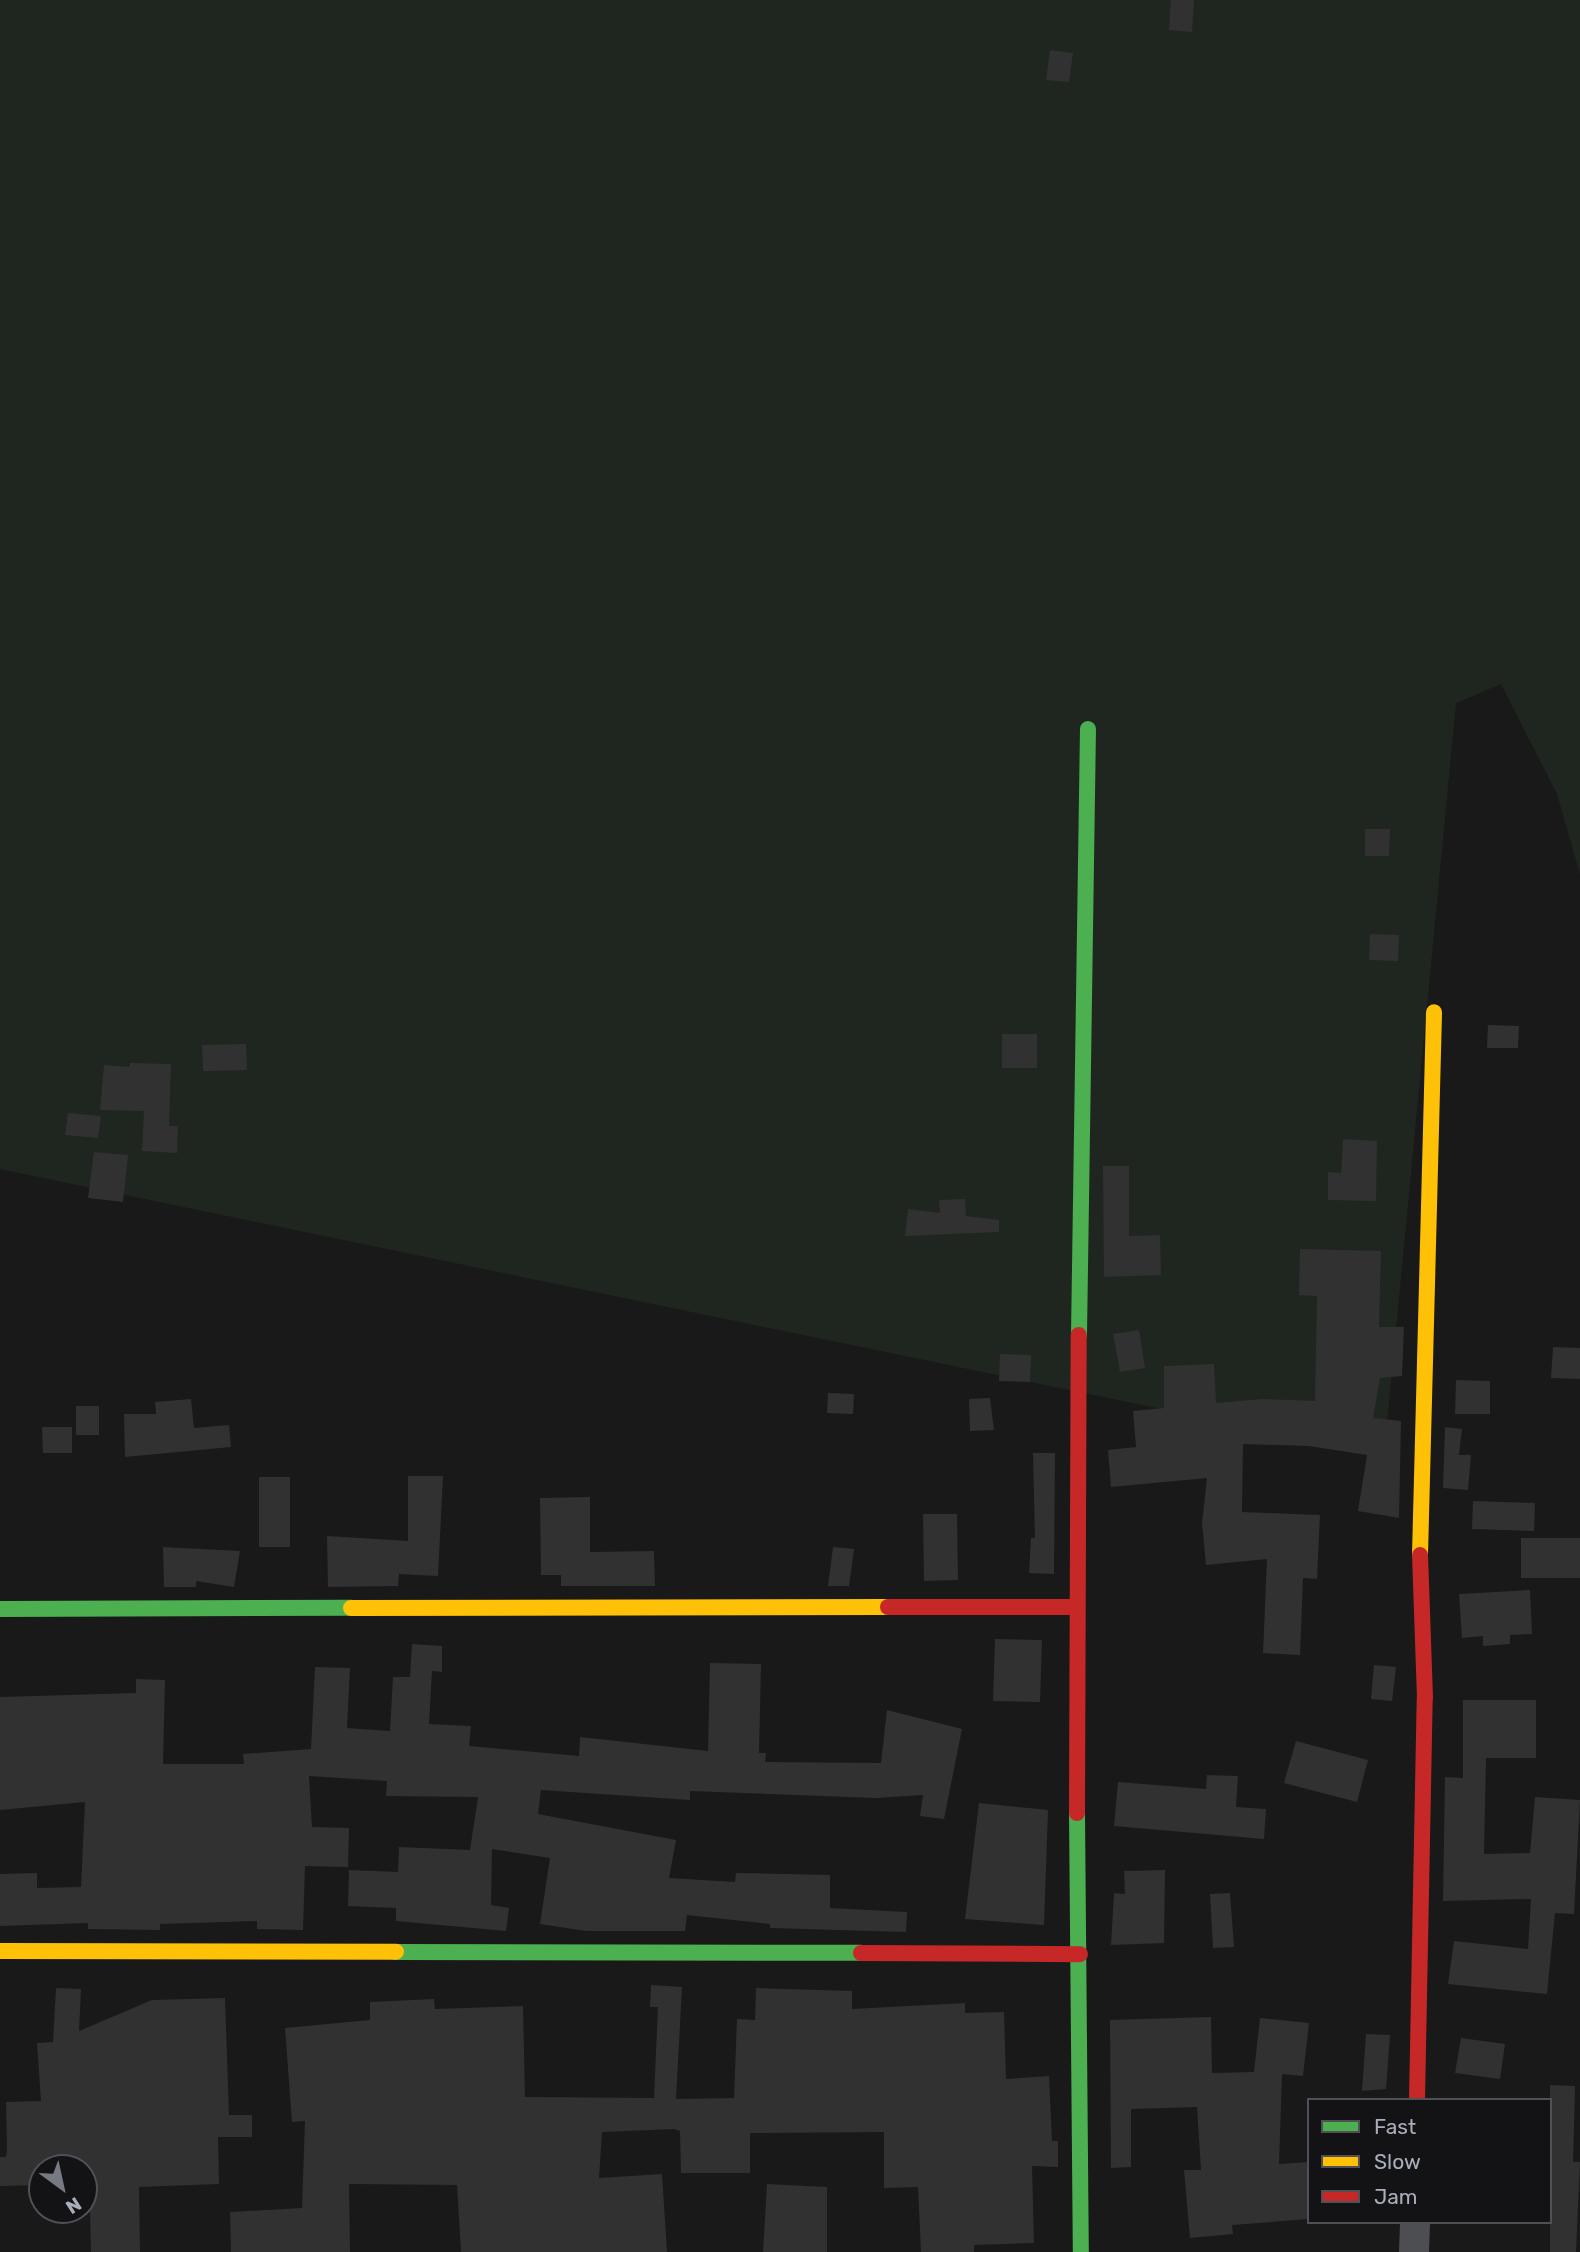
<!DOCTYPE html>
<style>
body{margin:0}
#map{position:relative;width:1580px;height:2252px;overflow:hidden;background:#191919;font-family:Rubik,sans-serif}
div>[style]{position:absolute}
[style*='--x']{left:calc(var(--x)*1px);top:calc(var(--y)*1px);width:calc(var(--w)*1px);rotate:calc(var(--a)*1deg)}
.green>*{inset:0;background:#1f2620}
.building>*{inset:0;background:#313131}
.street>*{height:30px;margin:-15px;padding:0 15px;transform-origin:15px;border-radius:15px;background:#4d4e52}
.fast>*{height:16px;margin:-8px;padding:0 8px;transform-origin:8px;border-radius:8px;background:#4caf50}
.slow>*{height:16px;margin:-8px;padding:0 8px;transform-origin:8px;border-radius:8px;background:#ffc107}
.jam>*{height:16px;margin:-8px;padding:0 8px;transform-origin:8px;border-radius:8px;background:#c62828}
span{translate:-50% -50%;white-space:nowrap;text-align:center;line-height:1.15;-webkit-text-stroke:5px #131315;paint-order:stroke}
.legend{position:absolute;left:1307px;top:2098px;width:245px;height:126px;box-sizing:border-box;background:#131315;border:2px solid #4f5157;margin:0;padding:9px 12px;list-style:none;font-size:21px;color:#aaaeba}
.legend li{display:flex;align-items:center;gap:14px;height:35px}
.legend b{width:35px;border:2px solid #4f5157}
.north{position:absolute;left:28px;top:2154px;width:70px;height:70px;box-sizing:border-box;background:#131315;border:2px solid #4f5157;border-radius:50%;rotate:147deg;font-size:19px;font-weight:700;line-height:28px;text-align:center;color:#aaaeba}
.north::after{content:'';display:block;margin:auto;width:24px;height:32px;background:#777a82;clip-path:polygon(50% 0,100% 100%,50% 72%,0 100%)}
</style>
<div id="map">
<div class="green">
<div style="clip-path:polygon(0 0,1580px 0,1580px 874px,1557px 794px,1501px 684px,1456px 703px,1384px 1455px,0 1169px)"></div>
</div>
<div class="building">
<div style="clip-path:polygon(1171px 0,1194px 0,1192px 32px,1169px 30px)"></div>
<div style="clip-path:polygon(1050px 50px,1073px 53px,1069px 82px,1046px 80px)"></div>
<div style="clip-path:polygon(1365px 829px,1390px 829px,1389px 856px,1365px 856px)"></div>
<div style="clip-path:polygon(1370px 934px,1399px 935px,1398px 961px,1369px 960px)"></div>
<div style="clip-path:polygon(1488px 1025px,1519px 1026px,1518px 1048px,1487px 1048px)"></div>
<div style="clip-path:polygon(1002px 1034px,1037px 1034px,1037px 1068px,1002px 1068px)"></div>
<div style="clip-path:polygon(246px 1044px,247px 1070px,203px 1071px,202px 1045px)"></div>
<div style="clip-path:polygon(130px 1063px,171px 1064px,169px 1126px,178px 1126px,177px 1153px,142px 1151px,144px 1111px,100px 1110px,104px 1065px,130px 1067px)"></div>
<div style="clip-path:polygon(68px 1113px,101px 1116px,98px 1138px,65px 1135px)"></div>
<div style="clip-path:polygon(1343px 1139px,1377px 1141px,1376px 1201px,1328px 1200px,1328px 1172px,1341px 1173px)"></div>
<div style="clip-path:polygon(94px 1152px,128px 1155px,123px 1202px,88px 1198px)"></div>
<div style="clip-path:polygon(1103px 1166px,1129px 1166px,1129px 1236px,1160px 1235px,1161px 1275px,1104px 1277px)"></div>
<div style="clip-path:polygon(965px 1199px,966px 1216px,999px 1220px,999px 1232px,905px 1236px,908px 1209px,940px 1213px,939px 1200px)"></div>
<div style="clip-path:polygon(1300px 1249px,1381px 1251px,1379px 1327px,1404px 1327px,1402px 1376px,1380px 1378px,1373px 1418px,1401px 1421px,1399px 1518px,1358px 1511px,1367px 1455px,1309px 1446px,1243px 1444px,1242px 1512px,1320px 1515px,1317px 1579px,1303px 1578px,1300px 1655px,1263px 1653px,1267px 1559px,1206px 1565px,1202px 1523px,1207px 1478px,1111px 1487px,1108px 1450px,1136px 1447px,1133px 1411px,1164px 1408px,1164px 1366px,1214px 1364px,1216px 1403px,1262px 1399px,1315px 1401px,1317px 1296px,1299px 1295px)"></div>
<div style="clip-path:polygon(1139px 1330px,1145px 1368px,1120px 1372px,1113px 1334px)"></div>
<div style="clip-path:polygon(1553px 1347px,1580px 1348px,1580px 1379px,1551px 1378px)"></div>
<div style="clip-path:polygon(1000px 1354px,1031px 1355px,1030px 1382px,999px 1381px)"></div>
<div style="clip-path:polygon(1456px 1380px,1490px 1381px,1490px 1414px,1455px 1414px)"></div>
<div style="clip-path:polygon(828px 1393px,854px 1394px,853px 1414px,827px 1413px)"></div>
<div style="clip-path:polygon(990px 1398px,994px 1430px,970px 1431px,969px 1399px)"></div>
<div style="clip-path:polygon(191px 1399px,194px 1428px,229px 1425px,231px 1447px,125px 1457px,124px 1414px,156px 1414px,155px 1402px)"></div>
<div style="clip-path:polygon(76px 1406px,99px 1406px,99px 1435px,76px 1435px)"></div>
<div style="clip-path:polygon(42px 1427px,72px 1427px,72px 1453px,43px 1453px)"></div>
<div style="clip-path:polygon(1445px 1427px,1462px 1429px,1459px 1455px,1471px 1455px,1468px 1490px,1443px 1488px)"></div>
<div style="clip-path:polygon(1033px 1453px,1055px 1453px,1054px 1574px,1029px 1573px,1031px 1538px,1035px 1538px)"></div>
<div style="clip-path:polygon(408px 1476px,443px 1476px,438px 1576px,399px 1574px,398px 1586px,328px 1587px,327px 1536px,408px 1541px)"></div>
<div style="clip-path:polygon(259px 1477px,290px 1477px,290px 1547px,259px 1547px)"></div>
<div style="clip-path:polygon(590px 1497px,590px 1552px,654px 1551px,655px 1586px,561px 1586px,561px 1575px,541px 1575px,540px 1498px)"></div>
<div style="clip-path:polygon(1473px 1501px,1535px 1503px,1534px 1531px,1472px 1529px)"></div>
<div style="clip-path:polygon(923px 1514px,957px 1514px,958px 1580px,924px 1581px)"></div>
<div style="clip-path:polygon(1521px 1538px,1580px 1538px,1580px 1578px,1521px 1578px)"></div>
<div style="clip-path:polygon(163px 1547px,240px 1551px,234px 1587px,196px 1581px,196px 1587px,164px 1587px)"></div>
<div style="clip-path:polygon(833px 1547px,854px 1549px,849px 1586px,828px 1586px)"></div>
<div style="clip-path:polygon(1530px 1590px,1532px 1634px,1510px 1635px,1510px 1644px,1483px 1646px,1483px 1636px,1462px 1638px,1459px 1594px)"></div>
<div style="clip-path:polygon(995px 1639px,1042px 1640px,1040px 1702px,993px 1701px)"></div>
<div style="clip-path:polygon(412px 1644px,442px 1646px,442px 1672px,432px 1671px,429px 1724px,471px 1726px,469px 1746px,579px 1756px,580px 1737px,708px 1751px,710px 1663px,761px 1664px,759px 1753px,766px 1753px,765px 1762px,881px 1763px,887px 1710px,962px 1729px,944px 1819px,920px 1816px,923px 1795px,876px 1798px,690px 1791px,690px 1800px,541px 1790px,538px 1814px,676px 1840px,669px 1878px,735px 1882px,736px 1873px,830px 1875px,830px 1908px,907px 1912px,906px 1932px,770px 1928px,770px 1924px,687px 1915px,685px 1931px,586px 1931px,540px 1924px,550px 1858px,492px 1849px,491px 1905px,509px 1908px,506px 1931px,396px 1921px,396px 1908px,348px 1906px,349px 1870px,398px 1872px,399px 1847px,470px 1850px,478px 1797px,386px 1796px,387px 1781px,309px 1776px,312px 1827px,349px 1828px,348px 1867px,305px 1866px,303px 1930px,257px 1929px,257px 1921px,160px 1924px,160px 1930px,88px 1929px,88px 1923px,0 1926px,0 1874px,37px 1873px,37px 1888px,81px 1887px,85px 1802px,0 1810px,0 1697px,136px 1693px,136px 1679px,165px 1680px,163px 1764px,244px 1764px,243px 1754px,311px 1749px,315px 1667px,350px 1668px,347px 1728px,390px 1731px,393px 1677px,410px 1677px)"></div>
<div style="clip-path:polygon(1374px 1665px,1396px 1667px,1392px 1701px,1371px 1699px)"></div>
<div style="clip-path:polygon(1463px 1700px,1536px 1700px,1536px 1758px,1486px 1758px,1484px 1854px,1530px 1853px,1535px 1797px,1580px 1800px,1574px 1914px,1555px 1913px,1547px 1994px,1448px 1984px,1454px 1941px,1528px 1949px,1531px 1899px,1443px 1901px,1445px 1777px,1463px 1778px)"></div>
<div style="clip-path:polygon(1296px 1741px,1368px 1760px,1357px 1802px,1284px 1783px)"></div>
<div style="clip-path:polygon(1207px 1775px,1238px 1776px,1236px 1807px,1266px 1809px,1264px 1839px,1114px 1826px,1118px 1782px,1206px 1789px)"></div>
<div style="clip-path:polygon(979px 1803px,1048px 1810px,1044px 1925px,965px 1919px)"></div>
<div style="clip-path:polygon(1165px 1870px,1164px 1943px,1111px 1945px,1114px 1893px,1125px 1894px,1124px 1871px)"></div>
<div style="clip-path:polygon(1230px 1893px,1234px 1947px,1213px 1948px,1210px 1894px)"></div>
<div style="clip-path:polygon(651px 1985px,682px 1987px,676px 2099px,734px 2098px,737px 2019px,755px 2020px,756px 1988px,852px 1991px,852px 2009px,965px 2003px,965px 2013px,1004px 2012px,1006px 2079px,1049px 2076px,1052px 2141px,1058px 2141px,1058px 2167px,1032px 2166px,1034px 2243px,974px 2245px,974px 2252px,921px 2252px,918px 2187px,884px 2188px,884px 2132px,750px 2133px,750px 2173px,681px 2173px,680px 2131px,674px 2129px,602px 2132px,599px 2178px,662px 2174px,667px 2252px,461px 2252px,457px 2185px,349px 2184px,350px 2252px,231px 2252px,230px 2212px,302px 2208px,305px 2121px,292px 2122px,285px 2028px,370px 2020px,370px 2002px,434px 1999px,435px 2009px,523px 2006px,525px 2097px,654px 2098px,658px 2007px,650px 2007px)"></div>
<div style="clip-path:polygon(56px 1988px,81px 1989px,79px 2031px,152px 2000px,225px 1998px,229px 2115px,252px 2115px,252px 2137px,218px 2137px,219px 2184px,139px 2187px,140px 2252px,91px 2252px,89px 2168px,42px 2168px,42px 2185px,0 2186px,0 2157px,6px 2157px,7px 2148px,6px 2102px,41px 2101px,37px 2043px,53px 2042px)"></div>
<div style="clip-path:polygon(1211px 2017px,1212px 2073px,1254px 2072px,1260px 2018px,1309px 2023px,1303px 2076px,1282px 2074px,1279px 2164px,1309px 2162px,1309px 2219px,1232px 2225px,1233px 2234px,1190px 2238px,1184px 2170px,1201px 2170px,1197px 2107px,1131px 2109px,1131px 2167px,1111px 2168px,1110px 2020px)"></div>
<div style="clip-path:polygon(1366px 2034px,1390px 2035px,1386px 2089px,1362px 2091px)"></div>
<div style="clip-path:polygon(1461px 2038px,1505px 2044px,1500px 2079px,1455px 2073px)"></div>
<div style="clip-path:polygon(1550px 2085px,1575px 2086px,1573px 2162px,1580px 2162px,1576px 2252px,1550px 2252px)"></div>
<div style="clip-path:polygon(767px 2184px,827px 2187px,827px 2252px,763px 2252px)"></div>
</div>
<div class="street">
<div style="--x:1414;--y:2252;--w:30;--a:-88"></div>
</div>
<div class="fast">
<div style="--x:1079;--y:1335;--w:606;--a:-89.15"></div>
<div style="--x:0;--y:1609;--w:351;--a:-0.2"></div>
<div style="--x:1077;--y:1813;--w:439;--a:89.5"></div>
<div style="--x:396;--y:1952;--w:465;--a:0.1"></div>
</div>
<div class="slow">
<div style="--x:1420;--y:1555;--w:543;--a:-88.52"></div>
<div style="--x:351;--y:1608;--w:537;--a:-0.11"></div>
<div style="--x:0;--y:1951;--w:396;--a:0.1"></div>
</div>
<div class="jam">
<div style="--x:888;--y:1607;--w:187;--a:0"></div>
<div style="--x:1077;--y:1813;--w:478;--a:-89.8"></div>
<div style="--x:861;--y:1953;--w:219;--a:0.3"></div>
<div style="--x:1417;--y:2100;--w:402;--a:-88.9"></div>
<div style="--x:1425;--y:1698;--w:143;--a:-92"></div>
</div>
<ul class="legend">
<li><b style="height:9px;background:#4caf50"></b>Fast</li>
<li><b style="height:9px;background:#ffc107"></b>Slow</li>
<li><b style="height:9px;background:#c62828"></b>Jam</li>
</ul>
<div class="north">N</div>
</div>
